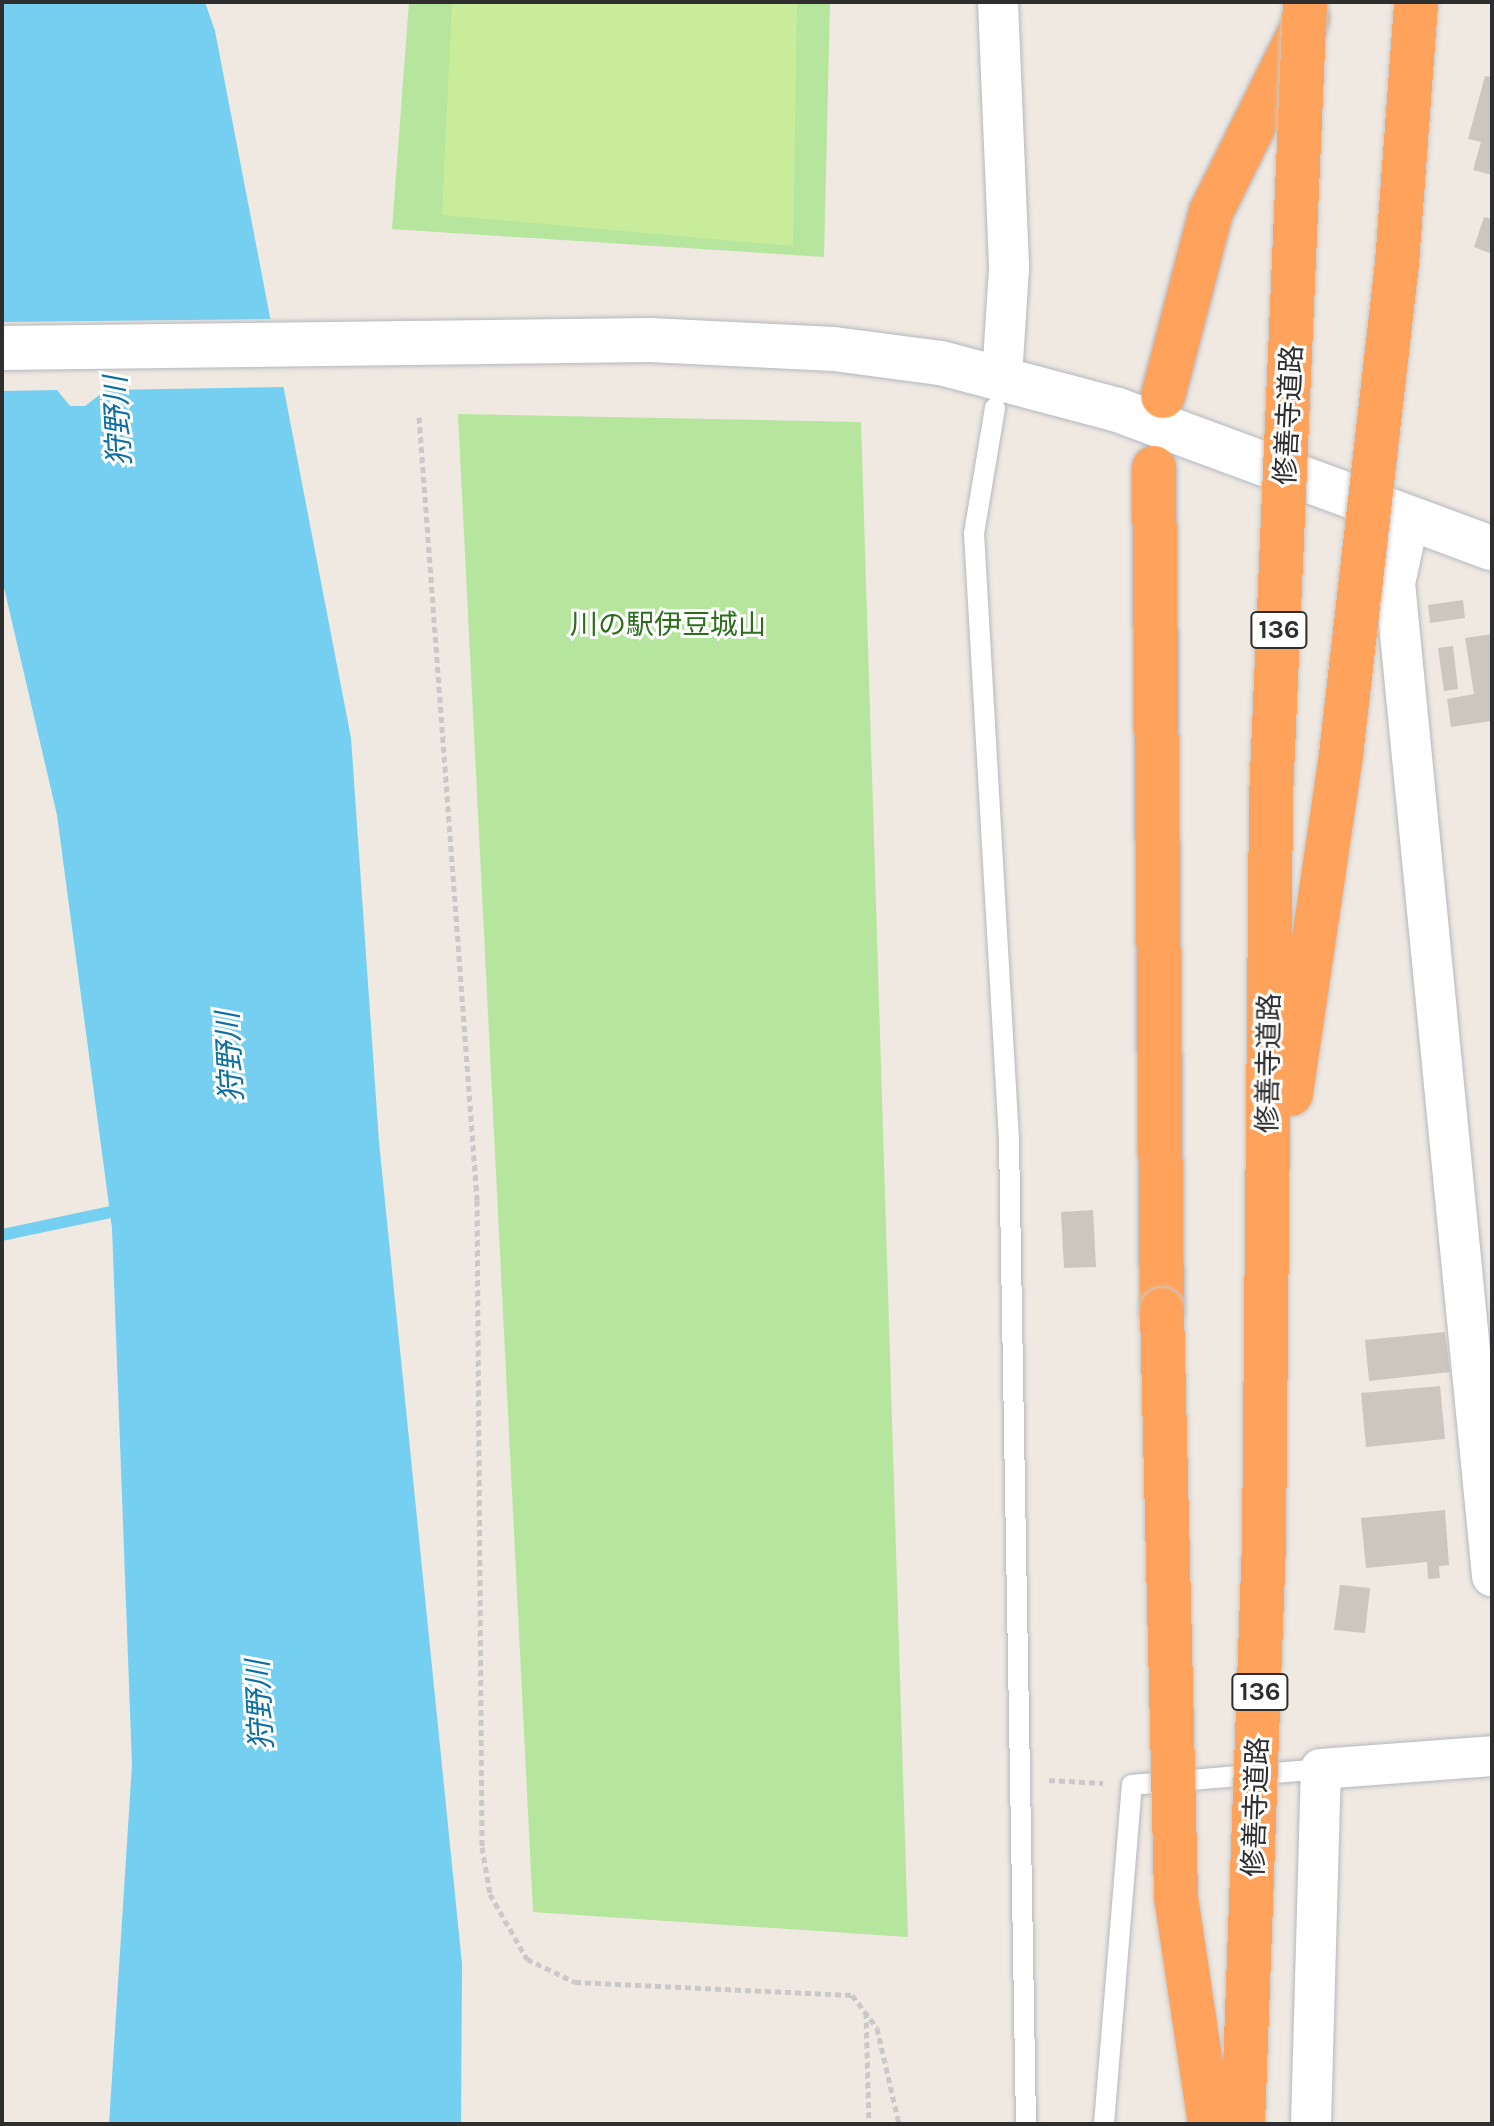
<!DOCTYPE html>
<meta charset="utf-8">
<style>
body{margin:0}
#map{position:relative;width:1494px;height:2126px;overflow:hidden;background:#efe9e1;font-family:Karla,"Noto Sans JP",sans-serif}
div>[style]{position:absolute}
[style*='--x']{left:calc(var(--x)*1px);top:calc(var(--y)*1px);width:calc(var(--w)*1px);rotate:calc(var(--a)*1deg)}
.green>*{inset:0;background:#b6e59e}
.pitch>*{inset:0;background:#c9ec9a}
.water>*{inset:0;background:#75cff0}
.pier>*{inset:0;background:#efe9e1}
.stream>*{height:12px;margin:-6px;padding:0 6px;transform-origin:6px;border-radius:6px;background:#75cff0}
.building>*{inset:0;background:#cbc7bf}
.path>*{height:5px;margin-top:-2.5px;transform-origin:0;background:repeating-linear-gradient(90deg,#c9c9c9 0 6px,transparent 0 10px)}
.roads{filter:drop-shadow(0 0 2px #b4b7c1) drop-shadow(0 0 2px #b4b7c1)}
.lane>*{height:20px;margin:-10px;padding:0 10px;transform-origin:10px;border-radius:10px;background:#fff}
.street>*{height:40px;margin:-20px;padding:0 20px;transform-origin:20px;border-radius:20px;background:#fff}
.secondary>*{height:44px;margin:-22px;padding:0 22px;transform-origin:22px;border-radius:22px;background:#fff}
.highway>*{height:44px;margin:-22px;padding:0 22px;transform-origin:22px;border-radius:22px;background:#ffa35c}
.bridges{filter:drop-shadow(0 0 2px #c9c9c9) drop-shadow(0 0 2px #c9c9c9)}
.highway-bridge>*{height:44px;margin:-22px;padding:0 22px;transform-origin:22px;border-radius:22px;background:#ffa35c}
span{translate:-50% -50%;white-space:nowrap;text-align:center;line-height:1.15;-webkit-text-stroke:6px #fff;paint-order:stroke}
.shield-label span{padding:2px 6px;background:#fff;border:2px solid;border-radius:6px;-webkit-text-stroke-width:0}
.shield-label{font-size:26px;color:#2e2e2e;font-weight:700}
.street-label{font-size:28px;color:#2e2e2e}
.park-label{font-size:28px;color:#2c6e1b}
.water-label{font-size:30px;color:#0d6fa3;font-style:italic}
.frame{position:absolute;inset:0;border:4px solid #2e2e2e;pointer-events:none}
</style>
<div id="map">
<div class="green">
<div style="clip-path:polygon(409px 2px,830px 2px,824px 257px,392px 229px)"></div>
<div style="clip-path:polygon(458px 414px,861px 422px,908px 1937px,533px 1912px)"></div>
</div>
<div class="pitch">
<div style="clip-path:polygon(452px 2px,797px 2px,793px 246px,442px 215px)"></div>
</div>
<div class="water">
<div style="clip-path:polygon(2px 2px,205px 2px,215px 31px,351px 738px,379px 1142px,462px 1964px,461px 2124px,109px 2124px,132px 1765px,112px 1228px,57px 815px,2px 579px)"></div>
</div>
<div class="pier">
<div style="clip-path:polygon(273px 319px,285px 387px,106px 390px,85px 406px,70px 406px,57px 390px,2px 391px,2px 322px)"></div>
</div>
<div class="stream">
<div style="--x:2;--y:1235;--w:125;--a:-12"></div>
</div>
<div class="building">
<div style="clip-path:polygon(1485px 76px,1492px 77px,1492px 175px,1473px 170px,1481px 142px,1468px 139px)"></div>
<div style="clip-path:polygon(1484px 217px,1492px 219px,1492px 254px,1474px 247px)"></div>
<div style="clip-path:polygon(1463px 600px,1465px 618px,1430px 623px,1428px 605px)"></div>
<div style="clip-path:polygon(1492px 634px,1492px 721px,1451px 727px,1447px 699px,1474px 694px,1465px 638px)"></div>
<div style="clip-path:polygon(1453px 646px,1458px 689px,1444px 691px,1438px 648px)"></div>
<div style="clip-path:polygon(1093px 1210px,1096px 1267px,1064px 1268px,1061px 1212px)"></div>
<div style="clip-path:polygon(1445px 1332px,1450px 1372px,1369px 1381px,1365px 1340px)"></div>
<div style="clip-path:polygon(1440px 1386px,1445px 1439px,1366px 1447px,1361px 1393px)"></div>
<div style="clip-path:polygon(1445px 1510px,1449px 1565px,1439px 1566px,1440px 1578px,1428px 1579px,1427px 1562px,1366px 1568px,1361px 1518px)"></div>
<div style="clip-path:polygon(1340px 1585px,1370px 1588px,1365px 1633px,1334px 1630px)"></div>
</div>
<div class="path">
<div style="--x:419;--y:417;--w:785;--a:85.76"></div>
<div style="--x:477;--y:1200;--w:647;--a:89.56"></div>
<div style="--x:482;--y:1847;--w:48;--a:80.3"></div>
<div style="--x:490;--y:1894;--w:75;--a:60.4"></div>
<div style="--x:527;--y:1959;--w:53;--a:25.6"></div>
<div style="--x:575;--y:1982;--w:277;--a:2.7"></div>
<div style="--x:852;--y:1995;--w:41;--a:52.9"></div>
<div style="--x:877;--y:2028;--w:98;--a:77.1"></div>
<div style="--x:1049;--y:1780;--w:54;--a:3.2"></div>
<div style="--x:866;--y:2012;--w:112;--a:88.5"></div>
</div>
<div class="roads">
<div class="lane">
<div style="--x:995;--y:408;--w:127;--a:99.5"></div>
<div style="--x:974;--y:533;--w:608;--a:86.7"></div>
<div style="--x:1009;--y:1140;--w:984;--a:89.01"></div>
<div style="--x:1104;--y:2124;--w:340;--a:-85.3"></div>
<div style="--x:1132;--y:1785;--w:190;--a:-4.8"></div>
</div>
<div class="street">
<div style="--x:998;--y:2;--w:267;--a:87.6"></div>
<div style="--x:1009;--y:269;--w:107;--a:93.7"></div>
<div style="--x:1409;--y:519;--w:66;--a:102.3"></div>
<div style="--x:1395;--y:583;--w:998;--a:84.42"></div>
<div style="--x:1311;--y:2124;--w:355;--a:-88.4"></div>
<div style="--x:1321;--y:1769;--w:171;--a:-4.3"></div>
</div>
<div class="secondary">
<div style="--x:2;--y:348;--w:648;--a:-0.71"></div>
<div style="--x:650;--y:340;--w:184;--a:2.8"></div>
<div style="--x:834;--y:349;--w:108;--a:7.5"></div>
<div style="--x:941;--y:363;--w:183;--a:14.9"></div>
<div style="--x:1118;--y:410;--w:399;--a:20.3"></div>
</div>
<div class="highway">
<div style="--x:1163;--y:396;--w:190;--a:-75.4"></div>
<div style="--x:1211;--y:212;--w:216;--a:-63.6"></div>
<div style="--x:1154;--y:468;--w:842;--a:89.46"></div>
</div>
</div>
<div class="bridges">
<div class="highway-bridge">
<div style="--x:1291;--y:1094;--w:343;--a:-81.6"></div>
<div style="--x:1341;--y:755;--w:495;--a:-83.5"></div>
<div style="--x:1397;--y:263;--w:262;--a:-85.8"></div>
<div style="--x:1162;--y:1310;--w:587;--a:88.63"></div>
<div style="--x:1176;--y:1897;--w:230;--a:81.5"></div>
<div style="--x:1243;--y:2124;--w:581;--a:-87.93"></div>
<div style="--x:1264;--y:1543;--w:746;--a:-89.46"></div>
<div style="--x:1271;--y:797;--w:796;--a:-87.55"></div>
</div>
</div>
<div class="shield-label">
<span style="left:1279px;top:630px">136</span>
<span style="left:1260px;top:1692px">136</span>
</div>
<div class="street-label">
<span style="left:1289px;top:415px;rotate:-87deg">修善寺道路</span>
<span style="left:1269px;top:1063px;rotate:-89deg">修善寺道路</span>
<span style="left:1256px;top:1807px;rotate:-88deg">修善寺道路</span>
</div>
<div class="park-label">
<span style="left:668px;top:625px">川の駅伊豆城山</span>
</div>
<div class="water-label">
<span style="left:118px;top:421px;rotate:-93deg">狩野川</span>
<span style="left:230px;top:1057px;rotate:-93deg">狩野川</span>
<span style="left:260px;top:1705px;rotate:-93deg">狩野川</span>
</div>
<div class="frame"></div>
</div>
